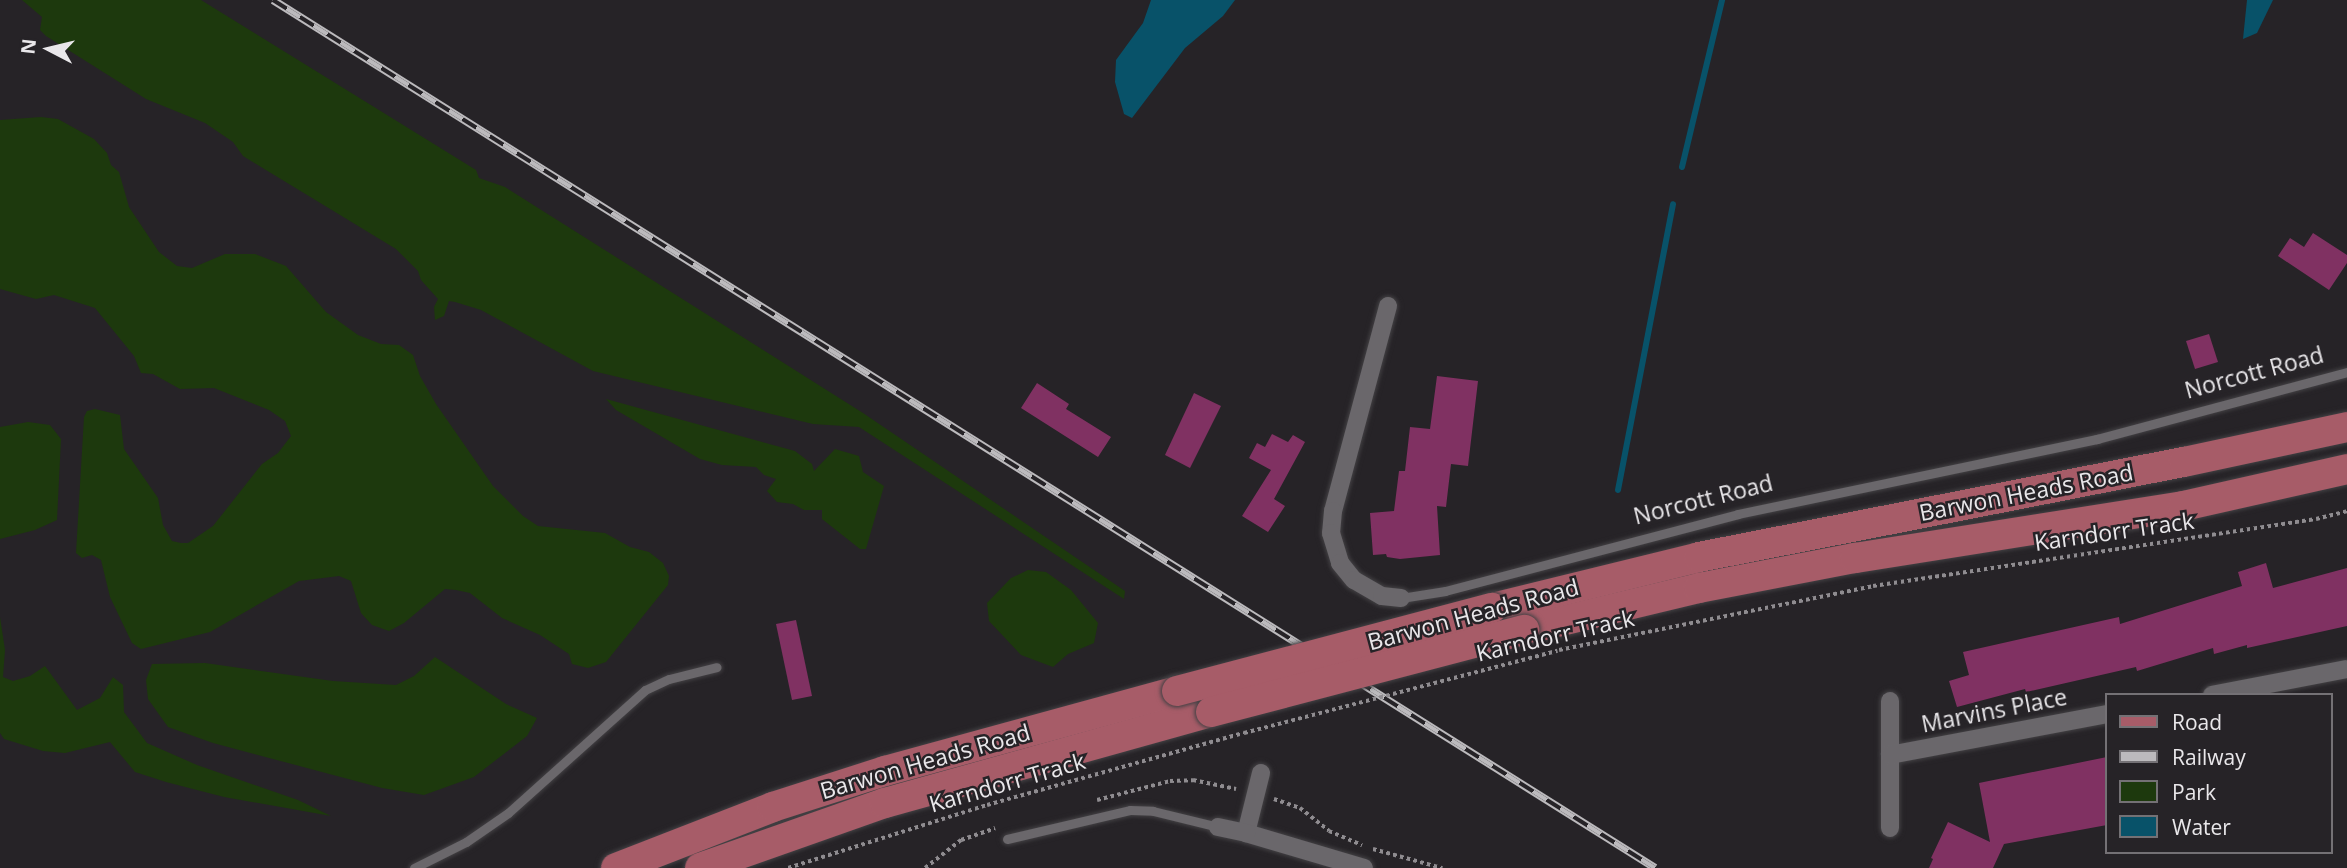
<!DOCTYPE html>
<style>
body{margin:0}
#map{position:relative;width:2347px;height:868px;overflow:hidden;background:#262327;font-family:"Open Sans",sans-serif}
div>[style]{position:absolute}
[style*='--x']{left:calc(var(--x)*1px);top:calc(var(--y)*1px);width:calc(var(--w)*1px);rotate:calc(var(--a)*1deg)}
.green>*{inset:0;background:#1d390d}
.water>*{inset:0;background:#085269}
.stream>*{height:6px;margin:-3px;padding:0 3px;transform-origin:3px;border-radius:3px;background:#085269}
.building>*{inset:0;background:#803162}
.path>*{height:3.5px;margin-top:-1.75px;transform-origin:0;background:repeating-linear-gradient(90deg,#8f8c90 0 3.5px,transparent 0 7px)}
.roads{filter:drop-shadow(0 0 2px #434144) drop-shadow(0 0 2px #434144)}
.lane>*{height:9px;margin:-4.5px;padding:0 4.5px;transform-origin:4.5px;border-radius:4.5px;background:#6a676b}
.street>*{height:18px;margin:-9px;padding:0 9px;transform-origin:9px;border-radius:9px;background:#6a676b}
.primary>*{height:30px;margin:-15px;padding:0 15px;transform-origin:15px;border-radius:15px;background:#a75c68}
.rail>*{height:8px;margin-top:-4px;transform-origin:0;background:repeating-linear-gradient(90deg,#262327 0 16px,#bcbabd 0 32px);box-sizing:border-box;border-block:2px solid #bcbabd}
.path-bridge>*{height:3.5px;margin-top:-1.75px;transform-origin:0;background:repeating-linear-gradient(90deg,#8f8c90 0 3.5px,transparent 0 7px)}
.bridges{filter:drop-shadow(0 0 2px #434144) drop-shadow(0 0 2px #434144)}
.primary-bridge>*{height:30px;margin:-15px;padding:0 15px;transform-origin:15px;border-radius:15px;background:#a75c68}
span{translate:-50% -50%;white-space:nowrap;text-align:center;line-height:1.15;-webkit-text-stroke:5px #262327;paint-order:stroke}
.street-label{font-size:23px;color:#e9e7ea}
.legend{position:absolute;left:2105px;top:693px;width:228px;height:161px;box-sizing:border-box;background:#262327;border:2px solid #747175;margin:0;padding:9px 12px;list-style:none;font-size:21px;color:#e9e7ea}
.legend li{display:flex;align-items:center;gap:14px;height:35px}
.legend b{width:35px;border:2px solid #747175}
.north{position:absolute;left:14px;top:14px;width:70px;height:70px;-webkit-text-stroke:5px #262327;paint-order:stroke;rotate:277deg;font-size:19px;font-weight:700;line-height:28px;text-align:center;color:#e9e7ea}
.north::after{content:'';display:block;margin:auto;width:24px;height:32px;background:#e9e7ea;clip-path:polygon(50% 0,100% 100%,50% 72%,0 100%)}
</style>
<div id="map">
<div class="green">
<div style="clip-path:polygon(22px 0,201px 0,476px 170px,479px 178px,505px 187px,863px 413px,1125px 591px,1124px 599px,859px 427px,813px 424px,593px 371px,481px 310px,455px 302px,449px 301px,444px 316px,435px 320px,434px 307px,438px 299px,421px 280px,418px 271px,396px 249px,243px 156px,233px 142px,205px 123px,146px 99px,46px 36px,40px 30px,42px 17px)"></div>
<div style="clip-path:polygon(41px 117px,58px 119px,94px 139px,107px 153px,111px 165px,119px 172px,129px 207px,159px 252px,177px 266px,192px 268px,225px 254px,255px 254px,286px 266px,326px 312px,358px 335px,381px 344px,399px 345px,413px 355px,420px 376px,436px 404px,493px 486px,523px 516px,538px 526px,605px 533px,630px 547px,649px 552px,663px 563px,669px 576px,668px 585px,606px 662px,588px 668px,572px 664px,569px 654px,540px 635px,502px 618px,470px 593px,456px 590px,445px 589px,404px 623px,389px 631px,372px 625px,361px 613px,351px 581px,339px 576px,299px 581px,210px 632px,141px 649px,132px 643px,110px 597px,101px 560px,92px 555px,82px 558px,76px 553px,84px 417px,87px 411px,95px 409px,120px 415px,124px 449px,158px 498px,163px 525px,172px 541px,181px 543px,188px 543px,213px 526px,262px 464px,278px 453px,291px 436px,285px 421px,269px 410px,214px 388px,180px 389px,153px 374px,141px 373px,134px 356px,95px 308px,54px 295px,36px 299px,0 289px,0 120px)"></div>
<div style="clip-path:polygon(606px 399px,795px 451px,812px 464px,814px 471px,835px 449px,859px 456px,863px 472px,884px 486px,866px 549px,860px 549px,822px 519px,822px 510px,804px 510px,793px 504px,777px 502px,767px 491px,776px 479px,764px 475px,756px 467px,722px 465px,700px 459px,616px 410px)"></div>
<div style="clip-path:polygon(28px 422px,50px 425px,61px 439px,57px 520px,35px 530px,0 539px,0 427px)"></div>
<div style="clip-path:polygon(1028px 570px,1046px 572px,1071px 590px,1098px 623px,1094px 643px,1068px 654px,1053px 667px,1021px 655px,989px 621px,987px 603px,1011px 578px)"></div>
<div style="clip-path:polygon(0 617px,5px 650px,3px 677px,13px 681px,30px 676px,45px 666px,77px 710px,100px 698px,113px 677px,123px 685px,124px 712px,147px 743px,197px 765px,298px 800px,331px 816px,224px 797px,166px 782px,135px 772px,110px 742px,65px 753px,43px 751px,4px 739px,0 733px)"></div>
<div style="clip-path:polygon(435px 657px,506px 704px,537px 718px,527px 736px,474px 777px,424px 795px,382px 788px,213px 743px,168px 727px,148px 699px,146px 680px,152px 664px,205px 663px,333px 681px,396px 685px,414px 676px)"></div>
</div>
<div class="water">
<div style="clip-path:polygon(1151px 0,1235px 0,1223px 16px,1185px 48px,1132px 118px,1124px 114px,1115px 82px,1116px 60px,1143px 23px)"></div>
<div style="clip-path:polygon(2247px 0,2273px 0,2257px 33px,2243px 39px)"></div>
</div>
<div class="stream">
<div style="--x:1682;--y:167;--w:172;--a:-76.5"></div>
<div style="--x:1618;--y:490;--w:291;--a:-79.1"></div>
</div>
<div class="building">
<div style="clip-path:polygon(2313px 233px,2347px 255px,2347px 263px,2329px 290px,2278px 256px,2290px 238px,2304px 247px)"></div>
<div style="clip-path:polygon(2209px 334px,2218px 362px,2195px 369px,2186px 341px)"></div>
<div style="clip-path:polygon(1437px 376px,1478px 381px,1468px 466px,1451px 464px,1446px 507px,1437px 506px,1440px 555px,1400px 559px,1387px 557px,1386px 554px,1373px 555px,1370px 513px,1394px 511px,1399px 471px,1405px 471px,1410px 427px,1430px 429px)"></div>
<div style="clip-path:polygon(1037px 383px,1069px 404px,1066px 409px,1111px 437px,1098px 457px,1021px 408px)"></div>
<div style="clip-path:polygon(1194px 393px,1221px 406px,1190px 468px,1165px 455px)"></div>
<div style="clip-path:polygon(1272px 434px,1288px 442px,1293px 435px,1305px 442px,1274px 499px,1285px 506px,1268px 532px,1242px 516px,1271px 470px,1249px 458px,1257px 443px,1265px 447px)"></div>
<div style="clip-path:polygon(2266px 563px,2273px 588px,2347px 568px,2347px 626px,2247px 648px,2247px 645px,2214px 654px,2213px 648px,2137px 671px,2136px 667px,2026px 692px,2025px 689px,1957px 707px,1949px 681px,1969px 675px,1963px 652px,2119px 617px,2120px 624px,2242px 586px,2238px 572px)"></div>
<div style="clip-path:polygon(796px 620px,812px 696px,792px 700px,776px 624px)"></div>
<div style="clip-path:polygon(2107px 757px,2107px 825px,2004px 844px,1993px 868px,1929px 868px,1933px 859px,1931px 858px,1948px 822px,1990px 842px,1979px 783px)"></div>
</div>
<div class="path">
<div style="--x:1559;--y:650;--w:320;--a:-11.5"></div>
<div style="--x:1873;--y:586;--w:448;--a:-8.6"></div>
<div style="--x:2316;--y:519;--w:32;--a:-14"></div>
<div style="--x:1274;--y:799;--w:28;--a:19"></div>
<div style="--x:1300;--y:808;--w:37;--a:38"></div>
<div style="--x:1329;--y:831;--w:36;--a:23"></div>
<div style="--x:1097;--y:800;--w:75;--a:-14.6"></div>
<div style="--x:1170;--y:781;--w:23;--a:-2"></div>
<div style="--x:1193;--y:780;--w:44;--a:11.8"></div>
<div style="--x:1373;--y:849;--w:72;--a:15.4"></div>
<div style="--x:788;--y:868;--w:209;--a:-17.6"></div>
<div style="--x:987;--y:805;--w:267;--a:-15.7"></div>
<div style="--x:925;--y:868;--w:46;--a:-37.9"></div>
<div style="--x:961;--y:840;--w:36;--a:-19"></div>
</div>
<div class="roads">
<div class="lane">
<div style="--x:1401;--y:598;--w:45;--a:-9"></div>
<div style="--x:1445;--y:591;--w:303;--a:-14.7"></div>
<div style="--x:1738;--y:514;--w:367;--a:-11.8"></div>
<div style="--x:2097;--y:439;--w:259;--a:-15"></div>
<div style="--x:1007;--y:839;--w:126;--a:-13.3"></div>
<div style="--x:1130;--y:810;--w:23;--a:2"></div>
<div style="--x:1153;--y:811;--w:67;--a:13.8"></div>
<div style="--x:414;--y:868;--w:58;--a:-26.6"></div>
<div style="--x:466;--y:842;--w:51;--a:-34.6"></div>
<div style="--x:508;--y:813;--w:184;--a:-41.9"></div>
<div style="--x:645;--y:690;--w:26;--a:-25"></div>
<div style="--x:669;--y:679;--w:49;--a:-14"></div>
</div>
<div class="street">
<div style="--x:1388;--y:306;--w:212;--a:105"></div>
<div style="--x:1333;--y:511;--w:22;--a:95"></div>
<div style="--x:1331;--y:533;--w:31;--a:73"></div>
<div style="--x:1340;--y:563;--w:22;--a:51"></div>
<div style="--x:1354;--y:580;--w:32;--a:30"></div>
<div style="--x:1382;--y:596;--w:19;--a:6"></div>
<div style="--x:2212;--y:695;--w:137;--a:-10.9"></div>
<div style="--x:1890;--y:701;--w:127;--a:90"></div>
<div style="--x:1890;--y:755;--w:221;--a:-10.7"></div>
<div style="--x:1261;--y:773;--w:62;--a:104"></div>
<div style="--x:1246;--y:833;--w:123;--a:16.5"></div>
<div style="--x:1218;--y:827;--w:29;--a:12"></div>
</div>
<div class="primary">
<div style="--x:1492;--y:608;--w:213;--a:-13.8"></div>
<div style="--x:1699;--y:557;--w:494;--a:-11.1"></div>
<div style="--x:2184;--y:462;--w:167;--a:-12.1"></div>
<div style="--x:1524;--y:630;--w:180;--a:-13.5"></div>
<div style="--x:1699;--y:588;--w:159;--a:-10.9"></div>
<div style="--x:1855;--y:558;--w:332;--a:-9"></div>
<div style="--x:2183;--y:506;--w:168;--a:-12.7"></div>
<div style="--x:616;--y:868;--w:168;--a:-21.2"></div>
<div style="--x:773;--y:807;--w:118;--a:-17.8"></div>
<div style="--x:885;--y:771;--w:303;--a:-15.3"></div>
<div style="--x:700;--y:868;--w:196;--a:-19.4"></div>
<div style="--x:885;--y:803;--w:338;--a:-15.6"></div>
</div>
</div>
<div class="rail">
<div style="--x:273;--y:0;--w:1632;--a:32.13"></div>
</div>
<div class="path-bridge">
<div style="--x:1244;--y:733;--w:324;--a:-14.7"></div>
</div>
<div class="bridges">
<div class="primary-bridge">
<div style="--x:1177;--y:691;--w:326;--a:-14.8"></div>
<div style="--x:1211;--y:712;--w:324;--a:-14.7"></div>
</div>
</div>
<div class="street-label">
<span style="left:2254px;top:372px;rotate:-15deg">Norcott Road</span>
<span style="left:2026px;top:492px;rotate:-11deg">Barwon Heads Road</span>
<span style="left:1703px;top:499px;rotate:-14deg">Norcott Road</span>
<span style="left:2114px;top:531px;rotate:-8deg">Karndorr Track</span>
<span style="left:1473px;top:614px;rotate:-15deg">Barwon Heads Road</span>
<span style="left:1555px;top:635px;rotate:-13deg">Karndorr Track</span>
<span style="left:1994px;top:710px;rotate:-11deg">Marvins Place</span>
<span style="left:925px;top:761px;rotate:-16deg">Barwon Heads Road</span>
<span style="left:1007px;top:782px;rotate:-16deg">Karndorr Track</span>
</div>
<ul class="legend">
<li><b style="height:9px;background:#a75c68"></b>Road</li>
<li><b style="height:9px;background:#bcbabd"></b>Railway</li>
<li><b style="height:19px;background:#1d390d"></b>Park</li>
<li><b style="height:19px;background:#085269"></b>Water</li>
</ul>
<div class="north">N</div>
</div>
